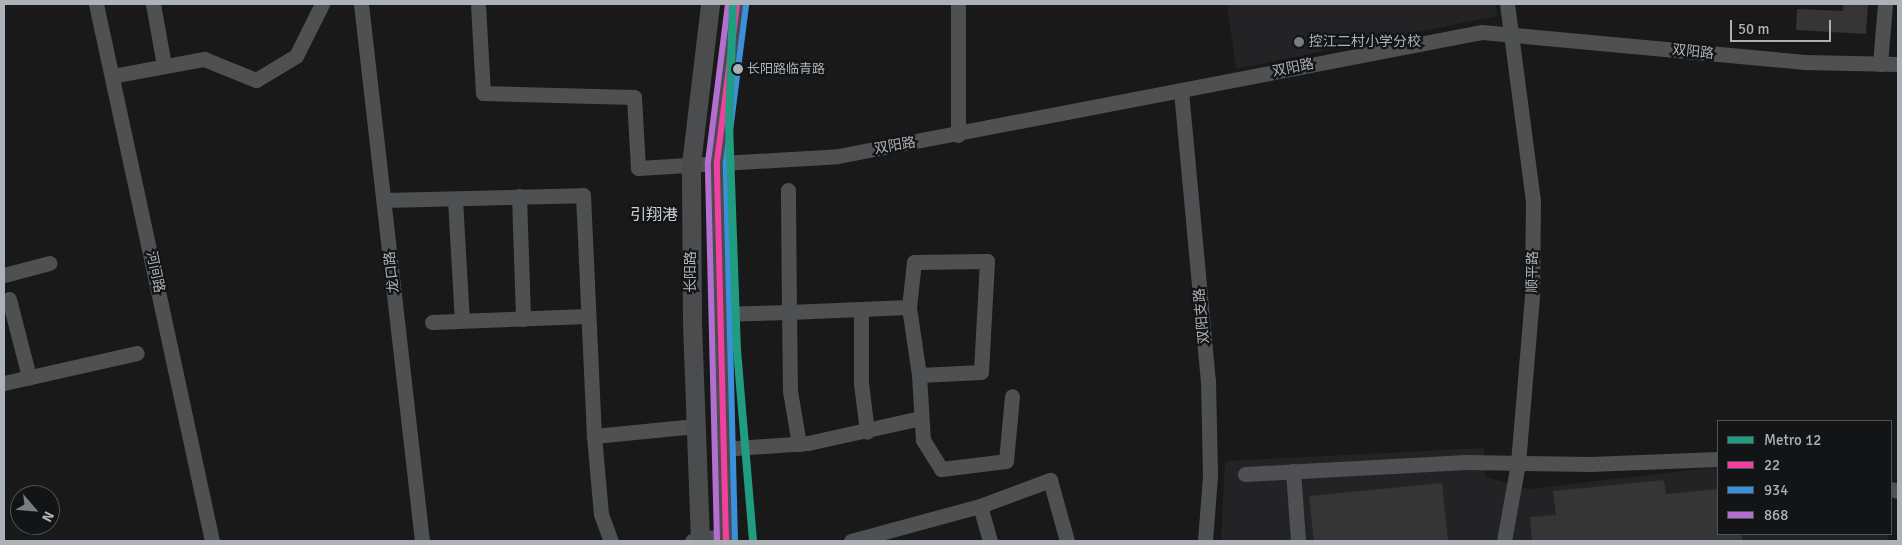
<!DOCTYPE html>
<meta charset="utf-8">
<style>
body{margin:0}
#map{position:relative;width:1902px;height:545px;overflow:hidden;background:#191919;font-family:Signika,"Noto Sans SC",sans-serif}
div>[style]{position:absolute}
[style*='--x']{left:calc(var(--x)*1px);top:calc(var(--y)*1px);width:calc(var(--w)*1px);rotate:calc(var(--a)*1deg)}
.built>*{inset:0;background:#232325}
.building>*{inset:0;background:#353536}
.minor>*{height:15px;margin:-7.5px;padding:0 7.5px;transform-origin:7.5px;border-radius:7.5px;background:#4e5052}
.major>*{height:19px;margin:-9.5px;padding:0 9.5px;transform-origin:9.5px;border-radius:9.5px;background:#4b4c4e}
.bus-1>*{height:6px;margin:-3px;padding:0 3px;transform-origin:3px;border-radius:3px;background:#f240a1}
.bus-2>*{height:6px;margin:-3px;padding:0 3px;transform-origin:3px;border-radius:3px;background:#3a90db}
.bus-3>*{height:6px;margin:-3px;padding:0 3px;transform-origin:3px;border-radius:3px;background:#b36fd0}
.metro-1>*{height:8px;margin:-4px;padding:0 4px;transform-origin:4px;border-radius:4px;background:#209c80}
.dots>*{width:14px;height:14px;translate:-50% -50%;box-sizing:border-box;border:2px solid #131415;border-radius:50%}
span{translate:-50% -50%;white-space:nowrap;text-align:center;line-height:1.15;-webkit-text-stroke:4.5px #131415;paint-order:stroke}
.bus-label{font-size:13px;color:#acb2b8}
.left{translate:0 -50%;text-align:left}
.poi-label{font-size:14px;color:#acb2b8}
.street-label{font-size:14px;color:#acb2b8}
.quarter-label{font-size:16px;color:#ccd1d5}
.frame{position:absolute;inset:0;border:5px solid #acb2b8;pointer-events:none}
.legend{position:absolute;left:1717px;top:420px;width:175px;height:115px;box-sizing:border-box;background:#131415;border:1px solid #505356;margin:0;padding:6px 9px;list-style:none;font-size:15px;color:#acb2b8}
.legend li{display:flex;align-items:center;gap:10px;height:25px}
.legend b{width:25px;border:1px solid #505356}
.north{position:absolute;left:10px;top:485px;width:50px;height:50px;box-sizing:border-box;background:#131415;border:1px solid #505356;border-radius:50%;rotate:117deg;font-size:14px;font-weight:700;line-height:20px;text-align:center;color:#acb2b8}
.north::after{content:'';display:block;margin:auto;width:18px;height:22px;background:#797c80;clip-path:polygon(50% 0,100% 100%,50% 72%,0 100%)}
.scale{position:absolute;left:1730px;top:20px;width:101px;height:22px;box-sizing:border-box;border:2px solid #acb2b8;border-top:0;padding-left:6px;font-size:15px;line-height:18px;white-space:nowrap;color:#acb2b8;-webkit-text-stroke:4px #131415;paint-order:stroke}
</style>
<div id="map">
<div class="built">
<div style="clip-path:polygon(1227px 4px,1496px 4px,1497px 16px,1236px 69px)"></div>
<div style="clip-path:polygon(1484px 448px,1486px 477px,1528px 489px,1718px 467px,1718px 534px,1889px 534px,1887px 541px,1221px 541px,1225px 461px)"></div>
</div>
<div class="building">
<div style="clip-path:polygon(1843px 4px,1868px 4px,1866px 34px,1796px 30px,1797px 9px,1843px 11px)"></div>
<div style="clip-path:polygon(1664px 480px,1666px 494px,1718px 489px,1718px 534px,1742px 534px,1742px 541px,1532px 541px,1530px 517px,1556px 515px,1553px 491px)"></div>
<div style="clip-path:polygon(1442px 483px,1448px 541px,1314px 541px,1309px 496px)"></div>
</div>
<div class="minor">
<div style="--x:96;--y:4;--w:549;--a:77.81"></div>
<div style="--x:153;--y:4;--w:62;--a:79.8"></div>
<div style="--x:361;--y:4;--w:540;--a:83.52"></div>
<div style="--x:478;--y:4;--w:89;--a:86.8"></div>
<div style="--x:483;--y:93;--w:151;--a:1.5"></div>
<div style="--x:634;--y:97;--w:71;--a:86.8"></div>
<div style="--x:638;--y:168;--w:200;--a:-3.4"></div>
<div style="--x:838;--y:156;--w:656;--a:-10.9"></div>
<div style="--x:1482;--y:32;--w:324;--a:5.3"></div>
<div style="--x:1805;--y:62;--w:93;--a:1.2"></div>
<div style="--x:958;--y:4;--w:131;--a:90"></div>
<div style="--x:1880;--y:64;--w:60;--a:-85.2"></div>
<div style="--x:112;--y:76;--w:94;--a:-10.5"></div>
<div style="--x:204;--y:59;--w:56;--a:22"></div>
<div style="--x:256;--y:80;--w:47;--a:-31"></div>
<div style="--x:296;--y:56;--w:58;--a:-63.4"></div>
<div style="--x:1181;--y:91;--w:290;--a:84.7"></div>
<div style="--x:1208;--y:380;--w:96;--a:88.8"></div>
<div style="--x:1210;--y:476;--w:65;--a:94.4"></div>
<div style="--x:519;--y:196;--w:123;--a:88.1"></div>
<div style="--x:384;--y:200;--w:199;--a:-1.4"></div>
<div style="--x:583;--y:195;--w:241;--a:87.4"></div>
<div style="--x:594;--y:436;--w:102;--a:-5.6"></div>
<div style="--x:455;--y:200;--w:120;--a:86.7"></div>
<div style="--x:4;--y:275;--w:47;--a:-14.9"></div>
<div style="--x:9;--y:299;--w:81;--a:75.6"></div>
<div style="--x:861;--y:309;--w:74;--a:90"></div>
<div style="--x:861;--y:383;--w:49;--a:83"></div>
<div style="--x:718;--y:314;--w:71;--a:-1.6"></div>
<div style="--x:789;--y:312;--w:122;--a:-90.5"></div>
<div style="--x:432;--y:322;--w:155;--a:-2.2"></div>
<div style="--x:919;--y:375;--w:65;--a:86.5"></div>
<div style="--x:923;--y:440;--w:34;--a:58"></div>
<div style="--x:941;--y:469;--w:65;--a:-7"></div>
<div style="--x:1006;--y:461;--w:65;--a:-84.7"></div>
<div style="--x:4;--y:383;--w:136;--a:-12.7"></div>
<div style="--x:594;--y:436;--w:78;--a:84.9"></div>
<div style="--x:601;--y:514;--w:29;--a:70"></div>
<div style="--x:799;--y:444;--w:54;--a:-99.6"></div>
<div style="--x:790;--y:391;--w:79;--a:-90.7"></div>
<div style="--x:789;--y:312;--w:120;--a:-2.4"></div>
<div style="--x:909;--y:307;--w:45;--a:-83.7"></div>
<div style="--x:914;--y:262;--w:73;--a:-0.8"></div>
<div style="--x:987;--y:261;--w:111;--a:93.1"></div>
<div style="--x:981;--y:372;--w:62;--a:177.2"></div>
<div style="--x:919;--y:375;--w:69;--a:-98.4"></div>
<div style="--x:722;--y:449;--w:86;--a:-4"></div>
<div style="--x:808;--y:443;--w:116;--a:-12.5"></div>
<div style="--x:1293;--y:471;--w:70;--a:85.9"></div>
<div style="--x:1245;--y:474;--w:221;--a:-3.1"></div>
<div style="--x:1466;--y:462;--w:124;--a:0.9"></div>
<div style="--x:1590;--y:464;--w:128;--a:-2.2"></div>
<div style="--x:1891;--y:489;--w:7;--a:16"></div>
<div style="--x:980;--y:506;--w:75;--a:-20.4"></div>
<div style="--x:1050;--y:480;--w:63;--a:74.4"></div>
<div style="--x:692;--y:541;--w:34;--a:-10"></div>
<div style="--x:851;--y:541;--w:134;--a:-15.2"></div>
<div style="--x:980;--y:506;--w:36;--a:74"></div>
<div style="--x:1504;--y:541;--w:79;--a:-79.8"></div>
<div style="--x:1518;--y:463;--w:168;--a:-85.2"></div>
<div style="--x:1532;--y:296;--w:95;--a:-89.4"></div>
<div style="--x:1533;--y:201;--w:199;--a:-97.5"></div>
</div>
<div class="major">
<div style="--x:700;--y:541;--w:222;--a:-92.1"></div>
<div style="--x:692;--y:319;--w:155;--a:-90.4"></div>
<div style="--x:691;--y:164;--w:161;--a:-83.2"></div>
<div style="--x:726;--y:541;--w:379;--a:-91.4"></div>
<div style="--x:717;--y:162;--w:159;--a:-82.8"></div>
</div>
<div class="bus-1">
<div style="--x:726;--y:541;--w:379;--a:-91.4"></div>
<div style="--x:717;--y:162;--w:159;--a:-82.8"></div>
</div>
<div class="bus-2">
<div style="--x:735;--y:541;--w:379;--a:-91.4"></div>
<div style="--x:726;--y:162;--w:158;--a:-82.7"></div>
</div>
<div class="bus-3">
<div style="--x:717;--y:541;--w:379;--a:-91.4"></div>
<div style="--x:708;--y:162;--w:159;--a:-82.8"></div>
</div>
<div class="metro-1">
<div style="--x:733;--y:4;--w:119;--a:91.9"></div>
<div style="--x:729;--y:123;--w:227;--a:88"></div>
<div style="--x:737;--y:350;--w:192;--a:85.2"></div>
</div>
<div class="dots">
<div style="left:1299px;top:42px;background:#797c80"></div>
<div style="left:738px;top:69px;background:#acb2b8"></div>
</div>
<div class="bus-label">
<span class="left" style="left:747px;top:69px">长阳路临青路</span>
</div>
<div class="poi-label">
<span class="left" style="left:1309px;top:42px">控江二村小学分校</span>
</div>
<div class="street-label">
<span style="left:1693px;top:52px;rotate:6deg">双阳路</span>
<span style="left:1293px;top:68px;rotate:-11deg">双阳路</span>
<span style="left:895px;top:146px;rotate:-10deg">双阳路</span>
<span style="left:155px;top:272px;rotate:78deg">河间路</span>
<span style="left:392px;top:272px;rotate:-96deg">龙口路</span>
<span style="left:691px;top:272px;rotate:-90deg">长阳路</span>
<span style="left:1533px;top:272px;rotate:-89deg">顺平路</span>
<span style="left:1202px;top:316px;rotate:-95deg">双阳支路</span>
</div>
<div class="quarter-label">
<span style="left:654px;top:215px">引翔港</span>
</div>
<div class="frame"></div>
<ul class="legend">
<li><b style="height:6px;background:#209c80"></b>Metro 12</li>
<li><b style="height:6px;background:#f240a1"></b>22</li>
<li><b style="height:6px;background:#3a90db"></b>934</li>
<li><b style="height:6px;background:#b36fd0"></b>868</li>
</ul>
<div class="north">N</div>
<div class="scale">50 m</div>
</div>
